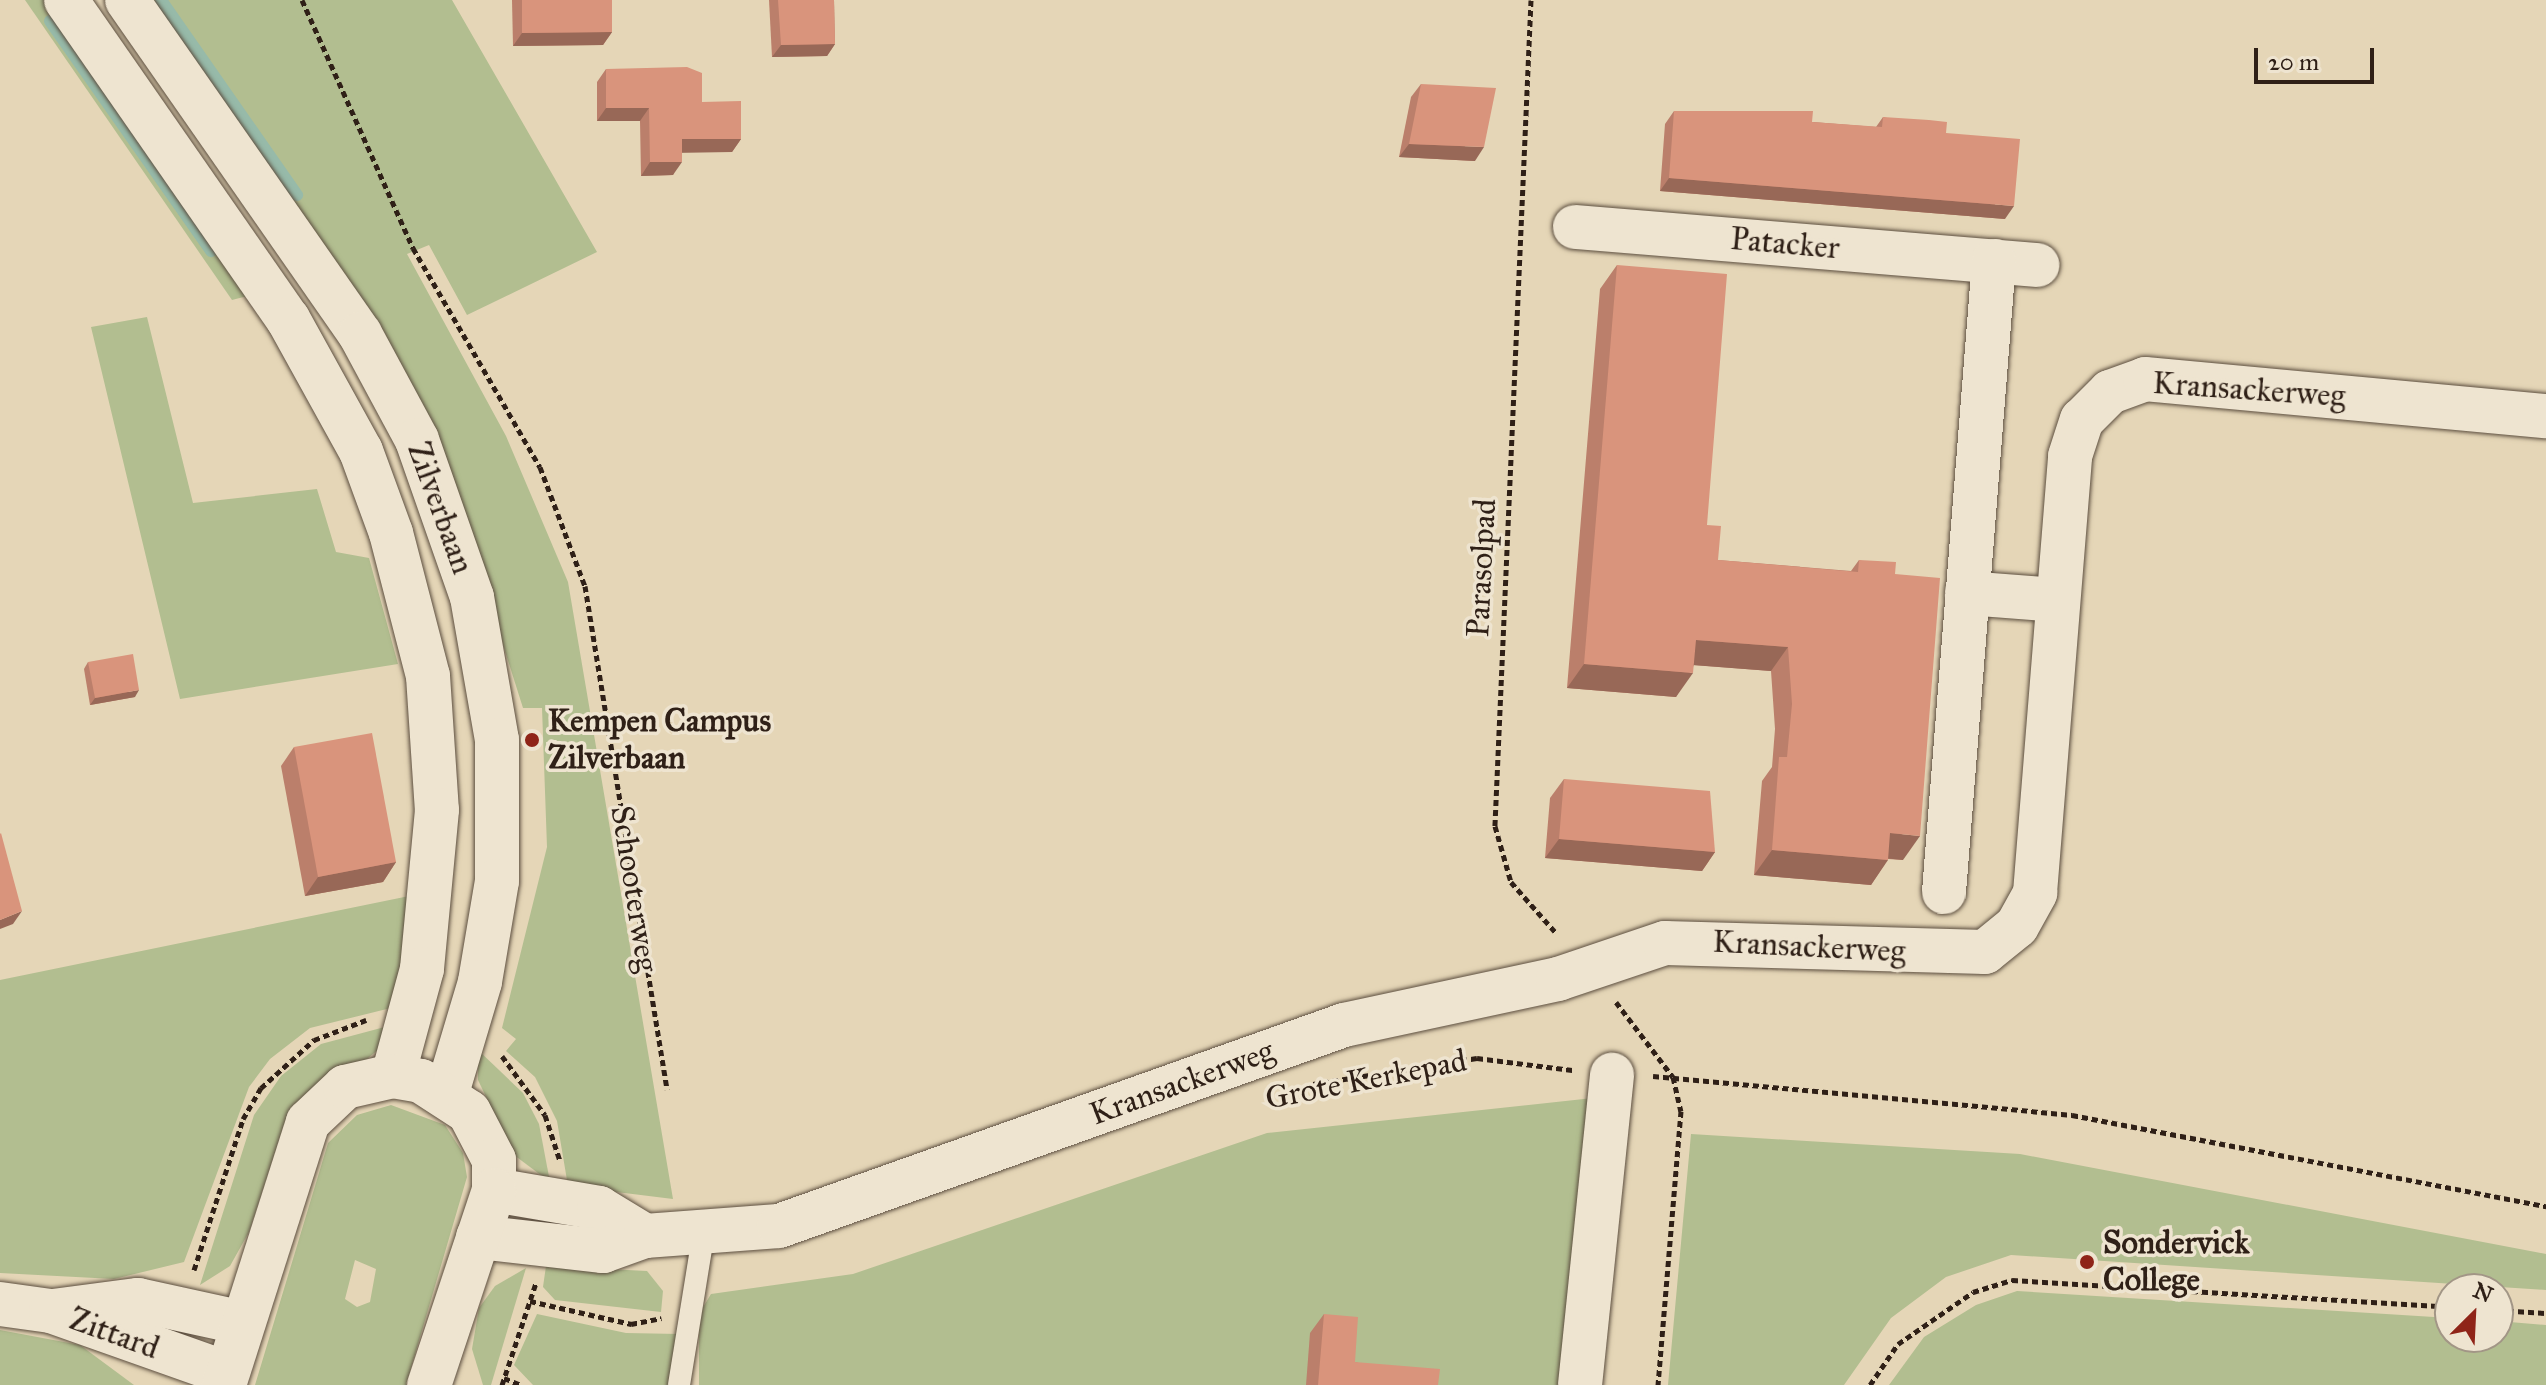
<!DOCTYPE html>
<style>
body{margin:0}
#map{position:relative;width:2546px;height:1385px;overflow:hidden;background:#e5d6b7;font-family:"IM FELL Great Primer",serif}
div>[style]{position:absolute}
[style*='--x']{left:calc(var(--x)*1px);top:calc(var(--y)*1px);width:calc(var(--w)*1px);rotate:calc(var(--a)*1deg)}
.green>*{inset:0;background:#b2be90}
.stream>*{height:12px;margin:-6px;padding:0 6px;transform-origin:6px;border-radius:6px;background:#97baa9}
.path>*{height:5px;margin-top:-2.5px;transform-origin:0;background:repeating-linear-gradient(90deg,#2f2017 0 6px,transparent 0 10px)}
.roads{filter:drop-shadow(0 0 2px #5c4e3f) drop-shadow(0 0 2px #5c4e3f)}
.lane>*{height:22px;margin:-11px;padding:0 11px;transform-origin:11px;border-radius:11px;background:#eee4d0}
.street>*{height:44px;margin:-22px;padding:0 22px;transform-origin:22px;border-radius:22px;background:#eee4d0}
.secondary>*{height:44px;margin:-22px;padding:0 22px;transform-origin:22px;border-radius:22px;background:#eee4d0}
.wall>*{inset:0;background:#bb7f6b}
.shaded-wall>*{inset:0;background:#986857}
.building>*{inset:0;background:#d9947c}
.dots>*{width:22px;height:22px;translate:-50% -50%;box-sizing:border-box;border:4px solid #eee4d0;border-radius:50%}
span{translate:-50% -50%;white-space:nowrap;text-align:center;line-height:1.15;-webkit-text-stroke:7px #eee4d0;paint-order:stroke}
.street-label{font-size:32px;color:#2f2017}
.poi-label{font-size:32px;color:#2f2017;font-weight:700}
.left{translate:0 -50%;text-align:left}
.north{position:absolute;left:2434px;top:1273px;width:80px;height:80px;box-sizing:border-box;background:#eee4d0;border:2px solid #a29686;border-radius:50%;rotate:24deg;font-size:22px;font-weight:700;line-height:32px;text-align:center;color:#2f2017}
.north::after{content:'';display:block;margin:auto;width:28px;height:36px;background:#8f2418;clip-path:polygon(50% 0,100% 100%,50% 72%,0 100%)}
.scale{position:absolute;left:2254px;top:48px;width:120px;height:36px;box-sizing:border-box;border:4px solid #2f2017;border-top:0;padding-left:10px;font-size:24px;line-height:28px;white-space:nowrap;color:#2f2017;-webkit-text-stroke:6px #eee4d0;paint-order:stroke}
</style>
<div id="map">
<div class="green">
<div style="clip-path:polygon(25px 0,53px 0,259px 293px,232px 300px)"></div>
<div style="clip-path:polygon(139px 0,452px 0,597px 252px,467px 315px,429px 245px,407px 254px,506px 436px,568px 582px,673px 1199px,568px 1186px,557px 1121px,535px 1077px,506px 1051px,516px 1039px,502px 1028px,547px 847px,542px 708px,523px 708px,480px 572px)"></div>
<div style="clip-path:polygon(147px 317px,193px 503px,317px 489px,336px 552px,369px 558px,398px 664px,180px 699px,91px 327px)"></div>
<div style="clip-path:polygon(419px 894px,399px 1006px,310px 1028px,270px 1059px,249px 1087px,184px 1262px,114px 1279px,0 1273px,0 980px)"></div>
<div style="clip-path:polygon(396px 1024px,379px 1049px,283px 1128px,249px 1232px,230px 1266px,200px 1285px,254px 1115px,281px 1076px,321px 1044px)"></div>
<div style="clip-path:polygon(478px 1050px,523px 1093px,539px 1124px,550px 1182px,514px 1155px,478px 1080px)"></div>
<div style="clip-path:polygon(1593px 1098px,1573px 1385px,699px 1385px,699px 1314px,711px 1294px,853px 1274px,1267px 1133px)"></div>
<div style="clip-path:polygon(evenodd,391px 1105px,445px 1125px,463px 1153px,467px 1177px,406px 1385px,255px 1385px,328px 1143px,357px 1115px,391px 1105px,355px 1260px,376px 1269px,370px 1302px,357px 1307px,345px 1299px,355px 1260px)"></div>
<div style="clip-path:polygon(1691px 1134px,2020px 1154px,2546px 1254px,2546px 1290px,2011px 1255px,1946px 1277px,1891px 1318px,1844px 1385px,1668px 1385px)"></div>
<div style="clip-path:polygon(546px 1266px,647px 1271px,663px 1291px,661px 1312px,555px 1300px,543px 1287px)"></div>
<div style="clip-path:polygon(526px 1268px,491px 1385px,483px 1385px,472px 1349px,479px 1308px,495px 1286px)"></div>
<div style="clip-path:polygon(2017px 1291px,2450px 1318px,2450px 1337px,2498px 1337px,2498px 1321px,2546px 1325px,2546px 1385px,1889px 1385px,1924px 1337px,1976px 1305px)"></div>
<div style="clip-path:polygon(537px 1314px,626px 1333px,679px 1334px,673px 1385px,533px 1385px,514px 1365px)"></div>
<div style="clip-path:polygon(0 1330px,80px 1345px,134px 1385px,0 1385px)"></div>
</div>
<div class="stream">
<div style="--x:161;--y:0;--w:238;--a:55.1"></div>
<div style="--x:50;--y:21;--w:281;--a:55"></div>
</div>
<div class="path">
<div style="--x:302;--y:0;--w:272;--a:65.9"></div>
<div style="--x:413;--y:248;--w:253;--a:59.9"></div>
<div style="--x:540;--y:467;--w:127;--a:69.3"></div>
<div style="--x:585;--y:586;--w:510;--a:80.74"></div>
<div style="--x:1531;--y:0;--w:827;--a:92.5"></div>
<div style="--x:1495;--y:826;--w:58;--a:74.1"></div>
<div style="--x:1511;--y:882;--w:69;--a:48.5"></div>
<div style="--x:1616;--y:1002;--w:94;--a:52.8"></div>
<div style="--x:1673;--y:1077;--w:35;--a:77"></div>
<div style="--x:1681;--y:1111;--w:275;--a:94.8"></div>
<div style="--x:502;--y:1056;--w:73;--a:53.9"></div>
<div style="--x:545;--y:1115;--w:48;--a:71.9"></div>
<div style="--x:1653;--y:1076;--w:421;--a:5.3"></div>
<div style="--x:2072;--y:1115;--w:483;--a:10.9"></div>
<div style="--x:1313;--y:1084;--w:166;--a:-9"></div>
<div style="--x:1477;--y:1058;--w:96;--a:7.2"></div>
<div style="--x:194;--y:1270;--w:159;--a:-72"></div>
<div style="--x:243;--y:1119;--w:36;--a:-60"></div>
<div style="--x:261;--y:1088;--w:72;--a:-42.2"></div>
<div style="--x:314;--y:1040;--w:56;--a:-21"></div>
<div style="--x:530;--y:1301;--w:104;--a:12.8"></div>
<div style="--x:631;--y:1324;--w:31;--a:-11"></div>
<div style="--x:2498;--y:1310;--w:48;--a:3.6"></div>
<div style="--x:504;--y:1378;--w:18;--a:22"></div>
<div style="--x:502;--y:1385;--w:108;--a:-71.6"></div>
<div style="--x:1870;--y:1385;--w:50;--a:-55.7"></div>
<div style="--x:1898;--y:1344;--w:91;--a:-34.7"></div>
<div style="--x:1973;--y:1292;--w:41;--a:-17.1"></div>
<div style="--x:2012;--y:1280;--w:439;--a:3.5"></div>
</div>
<div class="roads">
<div class="lane">
<div style="--x:679;--y:1385;--w:151;--a:-80.8"></div>
</div>
<div class="street">
<div style="--x:1575;--y:227;--w:464;--a:4.7"></div>
<div style="--x:1967;--y:593;--w:90;--a:4.4"></div>
<div style="--x:1944;--y:892;--w:633;--a:-85.47"></div>
<div style="--x:494;--y:1190;--w:107;--a:9.7"></div>
<div style="--x:599;--y:1208;--w:54;--a:31.3"></div>
<div style="--x:478;--y:1237;--w:126;--a:6.4"></div>
<div style="--x:603;--y:1251;--w:45;--a:-19.7"></div>
<div style="--x:645;--y:1236;--w:134;--a:-4.3"></div>
<div style="--x:779;--y:1226;--w:600;--a:-19.58"></div>
<div style="--x:1344;--y:1025;--w:219;--a:-12.1"></div>
<div style="--x:1558;--y:979;--w:113;--a:-18.6"></div>
<div style="--x:1665;--y:943;--w:320;--a:1.6"></div>
<div style="--x:1985;--y:952;--w:41;--a:-39.1"></div>
<div style="--x:2017;--y:926;--w:38;--a:-61"></div>
<div style="--x:2035;--y:893;--w:438;--a:-85.4"></div>
<div style="--x:2070;--y:456;--w:38;--a:-72"></div>
<div style="--x:2082;--y:420;--w:40;--a:-45"></div>
<div style="--x:2110;--y:392;--w:37;--a:-20"></div>
<div style="--x:2145;--y:379;--w:403;--a:5.3"></div>
<div style="--x:0;--y:1304;--w:51;--a:7.8"></div>
<div style="--x:51;--y:1311;--w:182;--a:19.5"></div>
<div style="--x:53;--y:1311;--w:86;--a:-7.4"></div>
<div style="--x:138;--y:1300;--w:103;--a:12.3"></div>
<div style="--x:1580;--y:1385;--w:312;--a:-84.1"></div>
</div>
<div class="secondary">
<div style="--x:66;--y:0;--w:389;--a:55.2"></div>
<div style="--x:288;--y:319;--w:151;--a:61.1"></div>
<div style="--x:361;--y:451;--w:87;--a:69.9"></div>
<div style="--x:391;--y:533;--w:148;--a:75.5"></div>
<div style="--x:428;--y:676;--w:134;--a:86.2"></div>
<div style="--x:437;--y:810;--w:160;--a:95.4"></div>
<div style="--x:422;--y:969;--w:111;--a:105.2"></div>
<div style="--x:127;--y:0;--w:407;--a:55.1"></div>
<div style="--x:360;--y:334;--w:120;--a:61.7"></div>
<div style="--x:417;--y:440;--w:166;--a:70.7"></div>
<div style="--x:472;--y:597;--w:145;--a:80.1"></div>
<div style="--x:497;--y:740;--w:141;--a:90"></div>
<div style="--x:497;--y:881;--w:102;--a:99.6"></div>
<div style="--x:480;--y:982;--w:116;--a:106.6"></div>
<div style="--x:224;--y:1385;--w:276;--a:-72.3"></div>
<div style="--x:308;--y:1122;--w:51;--a:-43.4"></div>
<div style="--x:345;--y:1087;--w:49;--a:-12.9"></div>
<div style="--x:393;--y:1076;--w:28;--a:10"></div>
<div style="--x:421;--y:1081;--w:57;--a:32.9"></div>
<div style="--x:469;--y:1112;--w:54;--a:62.5"></div>
<div style="--x:494;--y:1160;--w:30;--a:90"></div>
<div style="--x:494;--y:1190;--w:206;--a:108.4"></div>
</div>
</div>
<div class="wall">
<div style="clip-path:polygon(512px 0,612px 0,612px 32px,603px 45px,513px 46px)"></div>
<div style="clip-path:polygon(769px 0,834px 0,835px 44px,827px 56px,772px 57px)"></div>
<div style="clip-path:polygon(606px 69px,702px 102px,741px 139px,732px 152px,682px 152px,673px 175px,641px 176px,640px 121px,597px 121px,597px 82px)"></div>
<div style="clip-path:polygon(1421px 84px,1475px 161px,1399px 157px,1411px 97px)"></div>
<div style="clip-path:polygon(1674px 111px,1876px 127px,1883px 117px,1946px 133px,2005px 219px,1660px 191px,1665px 124px)"></div>
<div style="clip-path:polygon(1617px 265px,1718px 560px,1851px 571px,1859px 560px,1895px 574px,1903px 860px,1888px 859px,1871px 885px,1754px 875px,1762px 781px,1772px 767px,1775px 729px,1771px 671px,1694px 665px,1676px 697px,1567px 688px,1600px 289px)"></div>
<div style="clip-path:polygon(88px 662px,135px 697px,90px 705px,84px 669px)"></div>
<div style="clip-path:polygon(294px 747px,396px 862px,383px 882px,305px 896px,281px 766px)"></div>
<div style="clip-path:polygon(1564px 779px,1715px 852px,1702px 871px,1545px 858px,1550px 798px)"></div>
<div style="clip-path:polygon(1324px 1314px,1355px 1362px,1438px 1385px,1306px 1385px,1310px 1333px)"></div>
</div>
<div class="shaded-wall">
<div style="clip-path:polygon(612px 32px,603px 45px,513px 46px,522px 33px)"></div>
<div style="clip-path:polygon(835px 44px,827px 56px,772px 57px,781px 45px)"></div>
<div style="clip-path:polygon(606px 108px,649px 108px,640px 121px,597px 121px)"></div>
<div style="clip-path:polygon(682px 139px,741px 139px,732px 152px,672px 153px)"></div>
<div style="clip-path:polygon(1409px 144px,1484px 147px,1475px 161px,1399px 157px)"></div>
<div style="clip-path:polygon(650px 162px,682px 162px,673px 175px,641px 176px)"></div>
<div style="clip-path:polygon(1669px 178px,2014px 206px,2005px 219px,1660px 191px)"></div>
<div style="clip-path:polygon(1696px 640px,1788px 647px,1771px 671px,1679px 664px)"></div>
<div style="clip-path:polygon(1584px 664px,1693px 673px,1676px 697px,1567px 688px)"></div>
<div style="clip-path:polygon(139px 690px,135px 697px,90px 705px,95px 698px)"></div>
<div style="clip-path:polygon(1890px 833px,1920px 836px,1903px 860px,1873px 857px)"></div>
<div style="clip-path:polygon(1559px 839px,1715px 852px,1702px 871px,1545px 858px)"></div>
<div style="clip-path:polygon(1772px 850px,1888px 860px,1871px 885px,1754px 875px)"></div>
<div style="clip-path:polygon(396px 862px,383px 882px,305px 896px,318px 877px)"></div>
<div style="clip-path:polygon(22px 911px,13px 924px,0 929px,0 920px)"></div>
</div>
<div class="building">
<div style="clip-path:polygon(522px 0,612px 0,612px 32px,522px 33px)"></div>
<div style="clip-path:polygon(778px 0,834px 0,835px 44px,781px 45px)"></div>
<div style="clip-path:polygon(687px 67px,702px 73px,702px 102px,741px 101px,741px 139px,682px 139px,682px 162px,650px 162px,649px 108px,606px 108px,606px 69px)"></div>
<div style="clip-path:polygon(1421px 84px,1496px 88px,1484px 147px,1409px 144px)"></div>
<div style="clip-path:polygon(1674px 111px,1813px 111px,1812px 122px,1882px 127px,1883px 117px,1929px 120px,1947px 122px,1946px 133px,2020px 139px,2014px 206px,1669px 178px)"></div>
<div style="clip-path:polygon(1617px 265px,1727px 274px,1707px 525px,1721px 526px,1718px 560px,1858px 572px,1859px 560px,1896px 562px,1895px 574px,1940px 578px,1920px 836px,1890px 833px,1888px 860px,1772px 850px,1779px 757px,1787px 757px,1792px 704px,1788px 647px,1696px 640px,1693px 673px,1584px 664px)"></div>
<div style="clip-path:polygon(133px 654px,139px 690px,95px 698px,88px 662px)"></div>
<div style="clip-path:polygon(372px 733px,396px 862px,318px 877px,294px 747px)"></div>
<div style="clip-path:polygon(1564px 779px,1710px 791px,1715px 852px,1559px 839px)"></div>
<div style="clip-path:polygon(1px 833px,22px 911px,0 920px,0 834px)"></div>
<div style="clip-path:polygon(1324px 1314px,1358px 1317px,1355px 1362px,1440px 1369px,1438px 1385px,1318px 1385px)"></div>
</div>
<div class="dots">
<div style="left:532px;top:740px;background:#8f2418"></div>
<div style="left:2087px;top:1262px;background:#8f2418"></div>
</div>
<div class="street-label">
<span style="left:1785px;top:244px;rotate:5deg">Patacker</span>
<span style="left:2249px;top:390px;rotate:4deg">Kransackerweg</span>
<span style="left:440px;top:508px;rotate:70deg">Zilverbaan</span>
<span style="left:1482px;top:568px;rotate:-87deg">Parasolpad</span>
<span style="left:634px;top:889px;rotate:81deg">Schooterweg</span>
<span style="left:1809px;top:947px;rotate:3deg">Kransackerweg</span>
<span style="left:1366px;top:1080px;rotate:-11deg">Grote Kerkepad</span>
<span style="left:1182px;top:1083px;rotate:-20deg">Kransackerweg</span>
<span style="left:114px;top:1334px;rotate:20deg">Zittard</span>
</div>
<div class="poi-label">
<span class="left" style="left:548px;top:740px">Kempen Campus<br>Zilverbaan</span>
<span class="left" style="left:2103px;top:1262px">Sondervick<br>College</span>
</div>
<div class="north">N</div>
<div class="scale">20 m</div>
</div>
